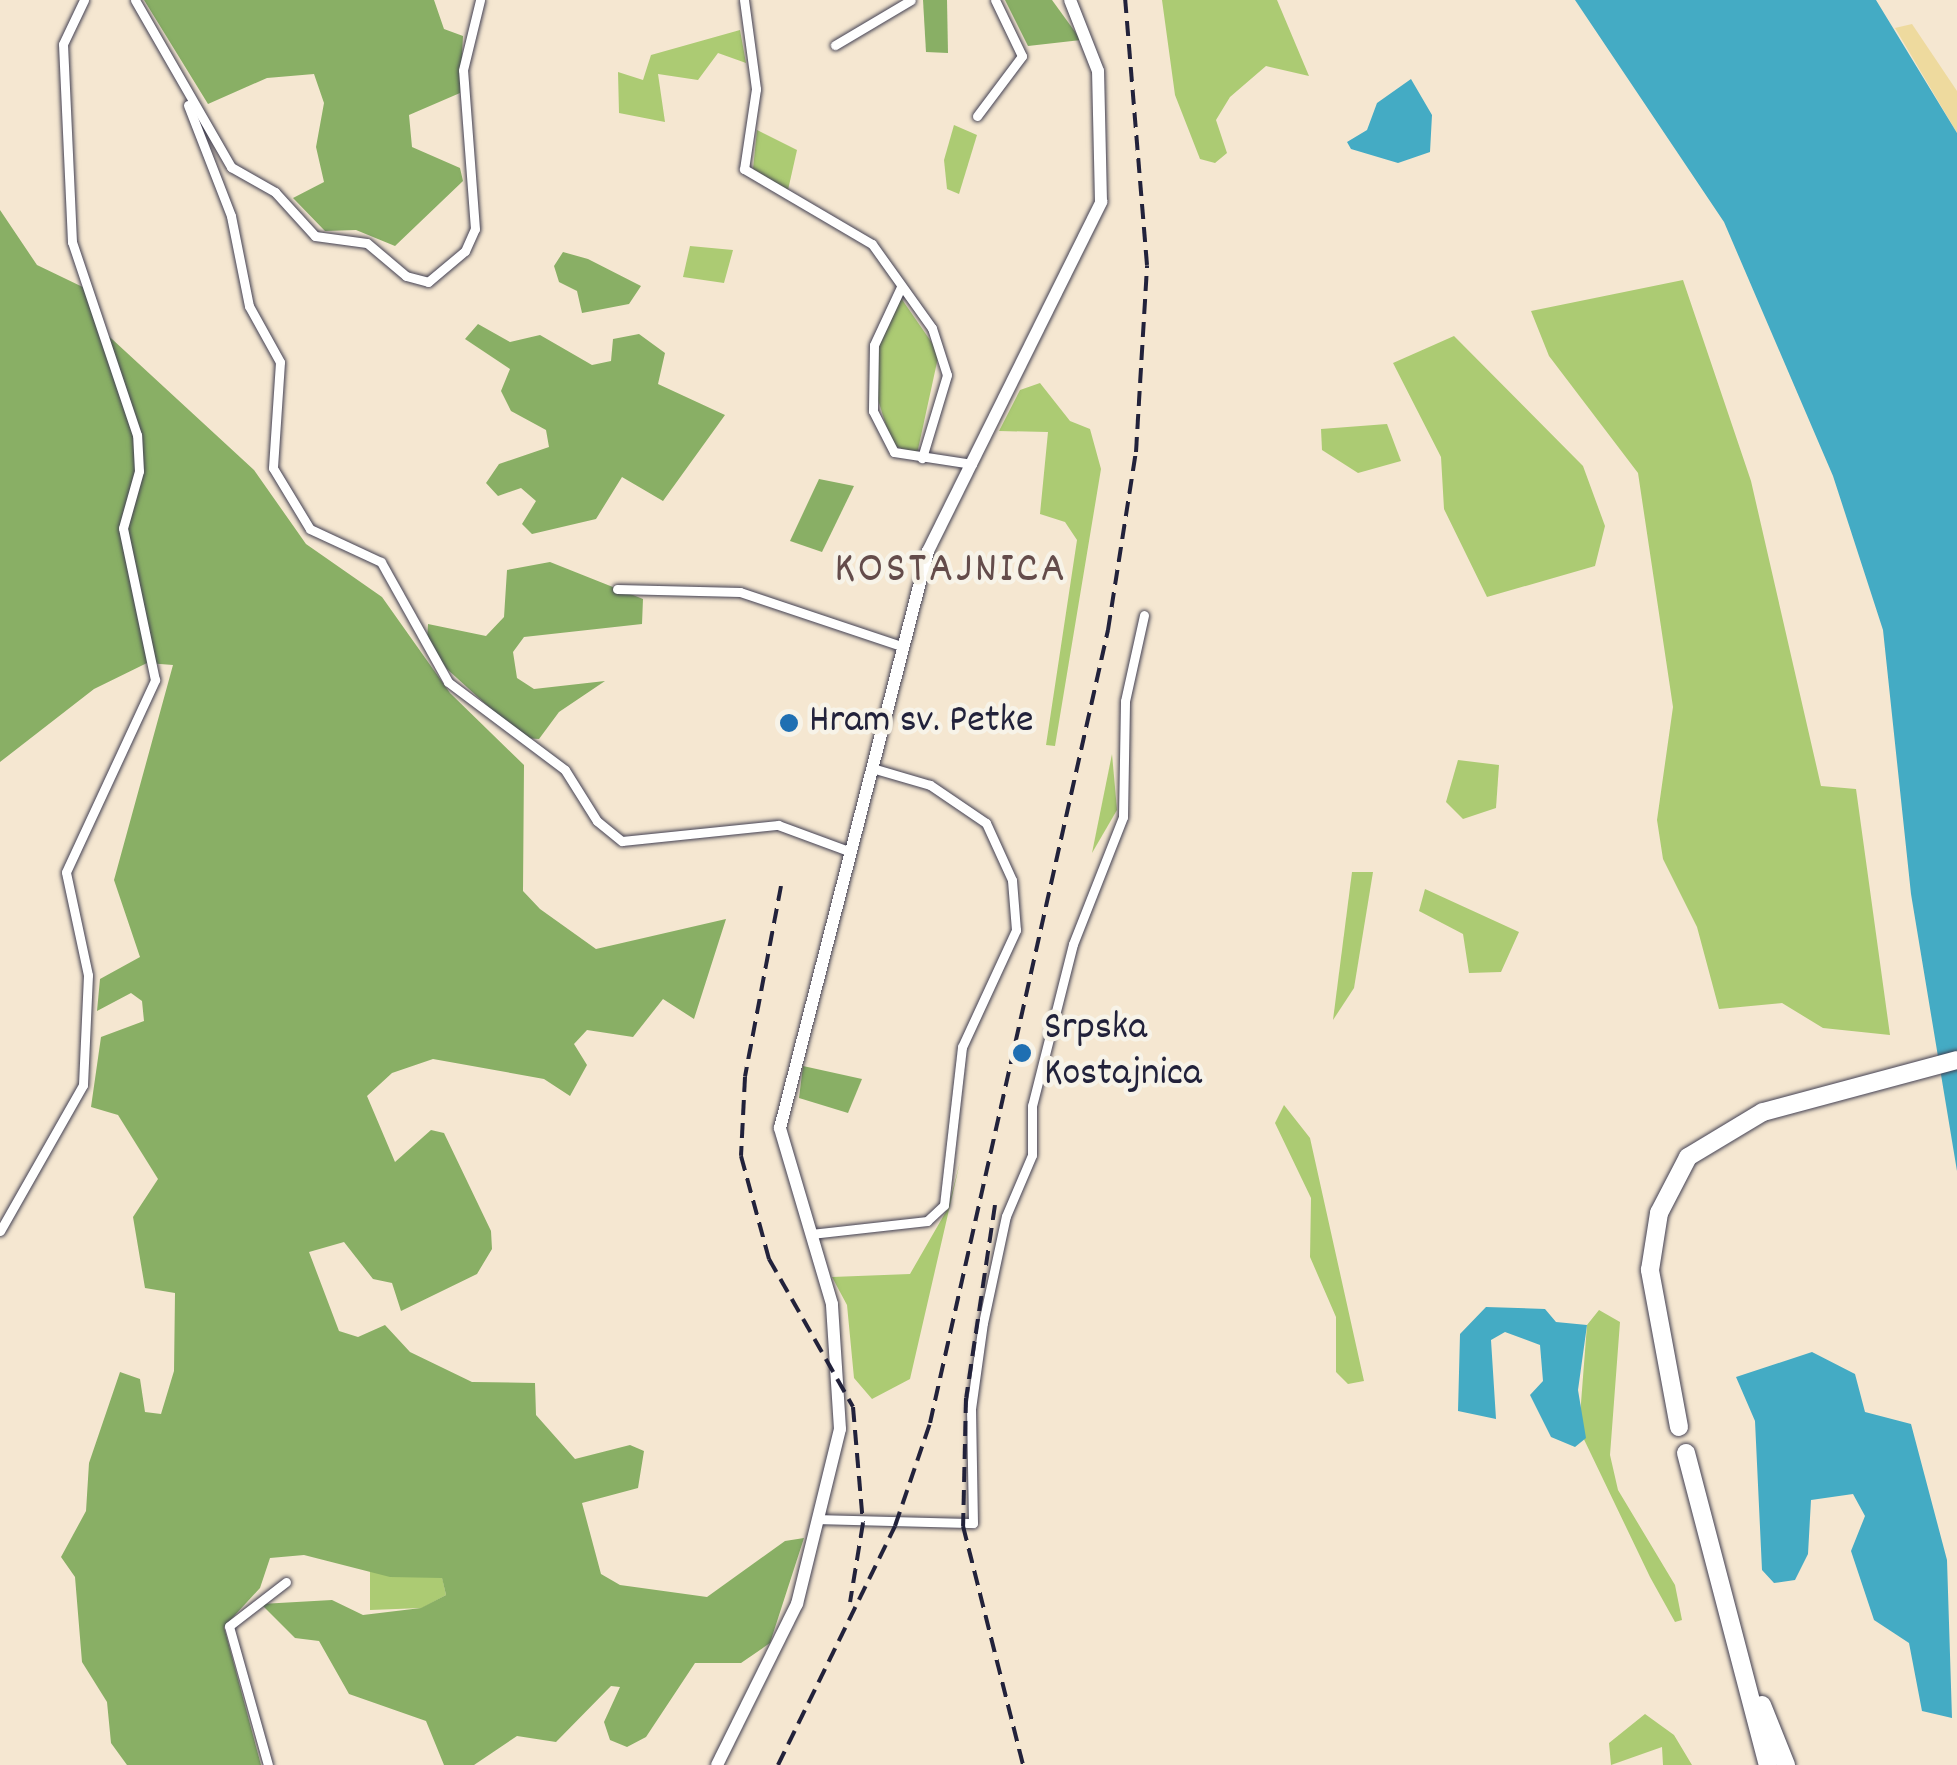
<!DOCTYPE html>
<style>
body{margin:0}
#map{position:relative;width:1957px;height:1765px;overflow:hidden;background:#f5e7d1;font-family:Dekko,sans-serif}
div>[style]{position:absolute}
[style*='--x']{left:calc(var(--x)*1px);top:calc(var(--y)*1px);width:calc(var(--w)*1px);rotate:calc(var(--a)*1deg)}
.green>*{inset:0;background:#accb73}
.forest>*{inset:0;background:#89af65}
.sand>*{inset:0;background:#eeda9e}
.water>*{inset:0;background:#44abc4}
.roads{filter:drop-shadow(0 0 2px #424052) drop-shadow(0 0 2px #424052)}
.street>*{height:9px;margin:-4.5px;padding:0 4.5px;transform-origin:4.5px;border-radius:4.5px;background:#fff}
.secondary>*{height:12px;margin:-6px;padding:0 6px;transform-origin:6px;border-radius:6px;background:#fff}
.highway>*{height:18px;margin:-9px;padding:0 9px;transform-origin:9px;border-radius:9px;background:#fff}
.rail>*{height:4px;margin-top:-2px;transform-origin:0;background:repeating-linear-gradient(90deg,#22223b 0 15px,transparent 0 23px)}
.dots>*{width:28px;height:28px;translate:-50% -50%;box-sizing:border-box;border:5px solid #f7f3e8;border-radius:50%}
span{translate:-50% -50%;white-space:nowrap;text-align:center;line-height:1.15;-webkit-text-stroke:9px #f7f3e8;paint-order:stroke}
.poi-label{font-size:40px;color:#22223b}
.left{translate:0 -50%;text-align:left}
.quarter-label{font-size:45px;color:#644c4b;letter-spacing:2.5px}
</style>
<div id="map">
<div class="green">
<div style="clip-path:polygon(1162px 0,1277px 0,1309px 76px,1266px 66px,1230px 97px,1216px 120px,1227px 153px,1215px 163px,1200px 159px,1175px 95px)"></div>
<div style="clip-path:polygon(740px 30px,746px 63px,718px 53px,698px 80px,658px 74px,665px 122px,619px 113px,618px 72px,643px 80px,651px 55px)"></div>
<div style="clip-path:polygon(954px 125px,977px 135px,959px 194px,947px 189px,944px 160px)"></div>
<div style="clip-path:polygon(757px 130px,797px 150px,788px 190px,753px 169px)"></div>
<div style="clip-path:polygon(690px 246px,733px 250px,724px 283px,683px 277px)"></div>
<div style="clip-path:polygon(1683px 280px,1751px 481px,1821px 786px,1856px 789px,1890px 1035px,1823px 1028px,1782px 1003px,1719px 1009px,1697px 927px,1663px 859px,1657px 820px,1673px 707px,1638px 473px,1549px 356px,1531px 311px)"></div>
<div style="clip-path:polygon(901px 298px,939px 353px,917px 454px,892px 445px,876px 393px,880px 340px)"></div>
<div style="clip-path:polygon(1454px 336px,1583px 466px,1605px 526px,1595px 566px,1487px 597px,1444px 509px,1441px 457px,1393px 363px)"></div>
<div style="clip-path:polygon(1040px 383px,1070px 421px,1090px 429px,1101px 469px,1055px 746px,1046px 745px,1077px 540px,1065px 522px,1040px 514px,1048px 432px,999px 431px,1020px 390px)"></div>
<div style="clip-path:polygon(1387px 424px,1401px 461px,1358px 473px,1322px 450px,1321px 429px)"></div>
<div style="clip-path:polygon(1112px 754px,1117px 810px,1092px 853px)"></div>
<div style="clip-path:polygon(1458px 760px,1499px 765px,1496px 808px,1463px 819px,1446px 802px)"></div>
<div style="clip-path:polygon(1352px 872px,1373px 872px,1354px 988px,1333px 1020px)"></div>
<div style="clip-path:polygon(1425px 889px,1519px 932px,1501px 972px,1469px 973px,1463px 934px,1419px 911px)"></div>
<div style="clip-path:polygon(1284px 1105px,1310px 1138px,1364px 1381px,1348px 1384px,1336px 1372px,1336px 1317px,1310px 1257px,1311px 1198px,1275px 1123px)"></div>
<div style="clip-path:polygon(960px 1162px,910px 1379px,872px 1399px,854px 1378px,847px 1305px,832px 1277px,910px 1274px,948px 1208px)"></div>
<div style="clip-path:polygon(1599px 1310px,1620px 1322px,1610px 1455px,1618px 1490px,1675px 1585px,1682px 1620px,1675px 1622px,1650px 1577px,1579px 1429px,1587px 1325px)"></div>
<div style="clip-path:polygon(370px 1569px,442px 1577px,446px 1595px,422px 1608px,370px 1610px)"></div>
<div style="clip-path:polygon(1645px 1714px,1674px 1735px,1692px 1765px,1663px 1765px,1662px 1747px,1611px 1765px,1609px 1743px)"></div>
</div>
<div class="forest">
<div style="clip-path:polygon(144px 0,434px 0,444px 29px,463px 36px,460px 93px,409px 115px,412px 147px,460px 168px,463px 181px,395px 246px,356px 230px,325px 231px,293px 198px,324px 182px,316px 147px,324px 103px,314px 74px,267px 78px,208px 104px)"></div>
<div style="clip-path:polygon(923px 0,947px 0,948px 53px,926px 52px)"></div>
<div style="clip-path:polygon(1005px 0,1052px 0,1081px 40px,1028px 46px)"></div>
<div style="clip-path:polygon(0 210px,37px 265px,91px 291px,100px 328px,254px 470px,306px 544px,382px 597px,450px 693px,524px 765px,523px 891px,540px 909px,596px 949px,726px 919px,694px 1019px,663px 999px,633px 1037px,587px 1030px,574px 1044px,587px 1065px,570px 1096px,544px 1079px,433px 1059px,392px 1073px,367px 1096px,395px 1162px,431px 1130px,444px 1133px,491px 1231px,492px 1249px,477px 1274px,401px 1311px,392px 1283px,373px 1279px,344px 1242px,309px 1252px,339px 1331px,358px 1337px,385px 1325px,410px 1352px,472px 1382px,535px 1383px,536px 1415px,575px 1459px,630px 1445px,644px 1451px,638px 1488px,582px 1503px,601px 1574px,620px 1585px,707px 1597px,785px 1541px,804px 1538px,770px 1643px,741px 1663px,695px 1663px,646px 1737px,627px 1747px,610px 1740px,604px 1722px,620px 1687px,611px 1686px,556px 1742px,517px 1736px,474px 1765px,444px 1765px,426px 1721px,349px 1694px,319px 1641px,295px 1638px,261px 1604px,332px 1600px,363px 1615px,421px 1608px,446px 1595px,442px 1578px,390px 1577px,304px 1555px,270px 1558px,260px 1588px,224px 1627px,261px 1765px,127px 1765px,111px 1743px,107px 1702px,82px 1662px,75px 1577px,61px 1557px,86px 1511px,89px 1463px,120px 1372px,140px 1379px,145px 1412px,161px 1414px,174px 1371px,175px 1293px,145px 1288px,133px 1217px,158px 1179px,118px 1115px,91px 1107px,101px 1037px,144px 1021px,142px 1001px,131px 993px,97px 1011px,100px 979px,140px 957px,114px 880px,173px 665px,147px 663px,94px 689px,0 762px)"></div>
<div style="clip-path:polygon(563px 252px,588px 259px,641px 286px,629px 304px,582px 313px,577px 291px,559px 282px,554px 266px)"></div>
<div style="clip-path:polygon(478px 324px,510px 342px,540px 335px,592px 365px,611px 361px,613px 339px,639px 334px,665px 353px,658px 384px,725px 415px,663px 501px,622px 477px,596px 519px,532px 534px,522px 524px,536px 501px,521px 488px,498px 496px,486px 483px,499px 464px,549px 447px,546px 430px,511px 411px,501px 391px,510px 369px,465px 339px)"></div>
<div style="clip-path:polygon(819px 479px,854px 486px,822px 552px,790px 541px)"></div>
<div style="clip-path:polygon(550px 562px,643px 599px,642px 624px,524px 637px,513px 652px,517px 678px,534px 689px,605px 681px,559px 712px,539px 739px,523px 738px,447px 669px,427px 641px,428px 624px,486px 636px,504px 617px,507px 570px)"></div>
<div style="clip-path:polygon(803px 1066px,862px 1079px,848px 1113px,799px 1098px)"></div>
</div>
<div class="sand">
<div style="clip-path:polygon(1912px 24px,1957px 91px,1957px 133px,1895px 28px)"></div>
</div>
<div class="water">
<div style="clip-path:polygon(1575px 0,1876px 0,1957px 133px,1957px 1171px,1911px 894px,1883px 630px,1833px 476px,1724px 222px)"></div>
<div style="clip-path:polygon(1411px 79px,1432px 115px,1430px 152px,1398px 163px,1351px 149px,1347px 142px,1367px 130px,1377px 103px)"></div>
<div style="clip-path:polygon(1486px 1307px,1545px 1309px,1556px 1322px,1587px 1325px,1578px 1390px,1586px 1438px,1575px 1447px,1551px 1437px,1530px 1395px,1543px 1381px,1540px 1345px,1505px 1332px,1491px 1340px,1496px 1419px,1458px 1411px,1460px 1334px)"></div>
<div style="clip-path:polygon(1812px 1352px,1855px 1374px,1865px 1412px,1911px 1424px,1947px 1560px,1952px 1718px,1922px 1711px,1909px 1643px,1874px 1620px,1851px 1551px,1865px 1516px,1853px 1494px,1811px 1500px,1808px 1554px,1795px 1580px,1774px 1583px,1762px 1570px,1755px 1421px,1736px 1377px)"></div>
</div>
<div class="roads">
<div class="street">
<div style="--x:135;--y:0;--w:193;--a:60.1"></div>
<div style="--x:231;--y:167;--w:51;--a:29.6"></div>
<div style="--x:275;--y:192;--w:59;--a:47.7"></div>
<div style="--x:315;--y:236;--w:52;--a:7.7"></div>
<div style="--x:367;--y:243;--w:51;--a:40.2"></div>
<div style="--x:406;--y:276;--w:23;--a:15"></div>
<div style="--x:428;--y:282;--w:48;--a:-40"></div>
<div style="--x:465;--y:251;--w:24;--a:-66"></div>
<div style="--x:475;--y:229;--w:159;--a:-94.3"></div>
<div style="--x:463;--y:70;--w:72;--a:-76.3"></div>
<div style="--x:744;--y:0;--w:90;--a:82.3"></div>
<div style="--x:756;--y:89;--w:81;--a:98.5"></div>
<div style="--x:744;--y:169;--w:148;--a:30.4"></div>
<div style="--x:872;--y:244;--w:103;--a:54.5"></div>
<div style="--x:932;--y:328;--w:49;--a:72.3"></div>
<div style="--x:947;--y:375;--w:87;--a:106.8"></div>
<div style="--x:835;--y:45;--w:88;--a:-30.6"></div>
<div style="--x:188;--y:105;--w:119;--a:68.8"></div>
<div style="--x:231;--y:216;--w:92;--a:78.7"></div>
<div style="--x:249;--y:306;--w:64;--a:61"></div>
<div style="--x:280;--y:362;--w:106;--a:93.8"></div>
<div style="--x:273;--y:468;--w:71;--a:58.8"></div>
<div style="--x:310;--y:529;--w:78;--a:24.9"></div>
<div style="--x:381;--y:562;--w:137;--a:60.8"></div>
<div style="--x:448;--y:682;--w:146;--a:36.9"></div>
<div style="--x:565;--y:770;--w:60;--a:57.9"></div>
<div style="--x:597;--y:821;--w:32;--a:39"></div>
<div style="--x:622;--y:841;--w:157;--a:-5.9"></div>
<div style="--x:778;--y:825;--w:78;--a:20.3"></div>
<div style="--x:977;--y:116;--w:75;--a:-53.1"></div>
<div style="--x:1022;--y:56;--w:62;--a:-115.7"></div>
<div style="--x:901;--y:287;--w:64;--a:115"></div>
<div style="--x:874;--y:345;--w:66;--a:90.9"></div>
<div style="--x:873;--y:411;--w:46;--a:62.9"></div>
<div style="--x:894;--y:452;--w:79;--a:8.7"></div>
<div style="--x:617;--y:589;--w:123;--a:1.4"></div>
<div style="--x:740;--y:592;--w:170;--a:18.5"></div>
<div style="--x:0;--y:1231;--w:168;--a:-60.4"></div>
<div style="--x:83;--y:1085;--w:110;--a:-87.4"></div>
<div style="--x:88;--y:975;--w:105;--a:-102.1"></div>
<div style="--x:66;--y:872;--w:212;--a:-65.1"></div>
<div style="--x:155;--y:680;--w:155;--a:-101.9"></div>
<div style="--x:123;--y:528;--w:59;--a:-74.3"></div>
<div style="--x:139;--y:471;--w:36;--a:-93"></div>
<div style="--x:137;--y:435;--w:204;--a:-108.6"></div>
<div style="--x:72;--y:242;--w:198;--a:-92.6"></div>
<div style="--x:63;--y:44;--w:49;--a:-64.5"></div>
<div style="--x:811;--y:1234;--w:117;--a:-6.4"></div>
<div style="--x:927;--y:1221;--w:23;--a:-43"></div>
<div style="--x:944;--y:1205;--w:159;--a:-83.5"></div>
<div style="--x:962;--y:1047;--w:129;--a:-65.2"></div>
<div style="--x:1016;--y:930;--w:50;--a:-94.6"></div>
<div style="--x:1012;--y:880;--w:63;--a:-114.5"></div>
<div style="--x:986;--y:823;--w:68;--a:-145.8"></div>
<div style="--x:930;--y:785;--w:60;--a:-163.7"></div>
<div style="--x:819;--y:1519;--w:154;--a:1.5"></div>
<div style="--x:973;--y:1523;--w:114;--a:-91"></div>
<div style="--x:971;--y:1409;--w:87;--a:-82.1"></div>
<div style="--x:983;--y:1323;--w:109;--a:-77.9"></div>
<div style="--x:1006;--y:1216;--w:66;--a:-66.9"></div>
<div style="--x:1032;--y:1155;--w:49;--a:-90"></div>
<div style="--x:1032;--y:1106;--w:167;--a:-75.8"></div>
<div style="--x:1073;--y:944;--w:136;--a:-68.5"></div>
<div style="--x:1123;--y:817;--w:116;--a:-89"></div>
<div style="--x:1125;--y:701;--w:88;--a:-77.5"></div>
<div style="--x:268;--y:1765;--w:144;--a:-105.7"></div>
<div style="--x:229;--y:1626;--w:72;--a:-37.7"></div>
</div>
<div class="secondary">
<div style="--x:717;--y:1765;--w:180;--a:-63.6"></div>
<div style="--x:797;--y:1604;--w:180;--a:-76.2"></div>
<div style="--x:840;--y:1429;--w:125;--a:-93.7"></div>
<div style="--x:832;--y:1304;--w:184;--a:-106.5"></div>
<div style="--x:780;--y:1128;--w:596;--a:-75.61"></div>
<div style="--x:928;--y:551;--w:390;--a:-63.6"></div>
<div style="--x:1101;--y:202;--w:131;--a:-91.3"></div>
<div style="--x:1098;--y:71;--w:76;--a:-111.5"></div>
</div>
<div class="highway">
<div style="--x:1679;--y:1427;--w:160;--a:-100.5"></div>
<div style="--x:1650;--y:1270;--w:58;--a:-81"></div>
<div style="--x:1659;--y:1213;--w:63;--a:-62.6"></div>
<div style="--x:1688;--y:1157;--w:87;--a:-31"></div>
<div style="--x:1763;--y:1112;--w:201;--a:-15"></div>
<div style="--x:1686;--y:1453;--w:323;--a:75.3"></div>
<div style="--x:1762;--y:1705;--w:65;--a:68.2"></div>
</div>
</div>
<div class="rail">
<div style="--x:781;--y:886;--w:194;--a:100.7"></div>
<div style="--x:745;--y:1077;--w:79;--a:92.9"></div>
<div style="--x:741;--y:1156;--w:107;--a:74.8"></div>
<div style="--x:769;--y:1259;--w:170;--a:60.4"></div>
<div style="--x:853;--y:1407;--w:116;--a:85.1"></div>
<div style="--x:863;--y:1523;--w:80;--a:99.3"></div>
<div style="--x:995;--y:1205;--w:195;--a:98.5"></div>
<div style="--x:966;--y:1398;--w:128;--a:91.3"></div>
<div style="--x:963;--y:1526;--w:246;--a:75.9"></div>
<div style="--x:778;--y:1765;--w:266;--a:-63.9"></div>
<div style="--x:895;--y:1526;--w:109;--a:-71.2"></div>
<div style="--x:930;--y:1423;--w:813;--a:-77.35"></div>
<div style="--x:1108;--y:630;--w:180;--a:-81.1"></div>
<div style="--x:1136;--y:452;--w:187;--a:-86.6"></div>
<div style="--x:1147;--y:265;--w:266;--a:-94.7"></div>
</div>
<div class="dots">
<div style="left:789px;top:723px;background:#1f6fb2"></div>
<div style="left:1022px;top:1053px;background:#1f6fb2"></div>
</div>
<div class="poi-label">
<span class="left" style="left:809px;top:723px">Hram sv. Petke</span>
<span class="left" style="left:1044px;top:1053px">Srpska<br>Kostajnica</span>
</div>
<div class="quarter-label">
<span style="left:951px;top:572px">KOSTAJNICA</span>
</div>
</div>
